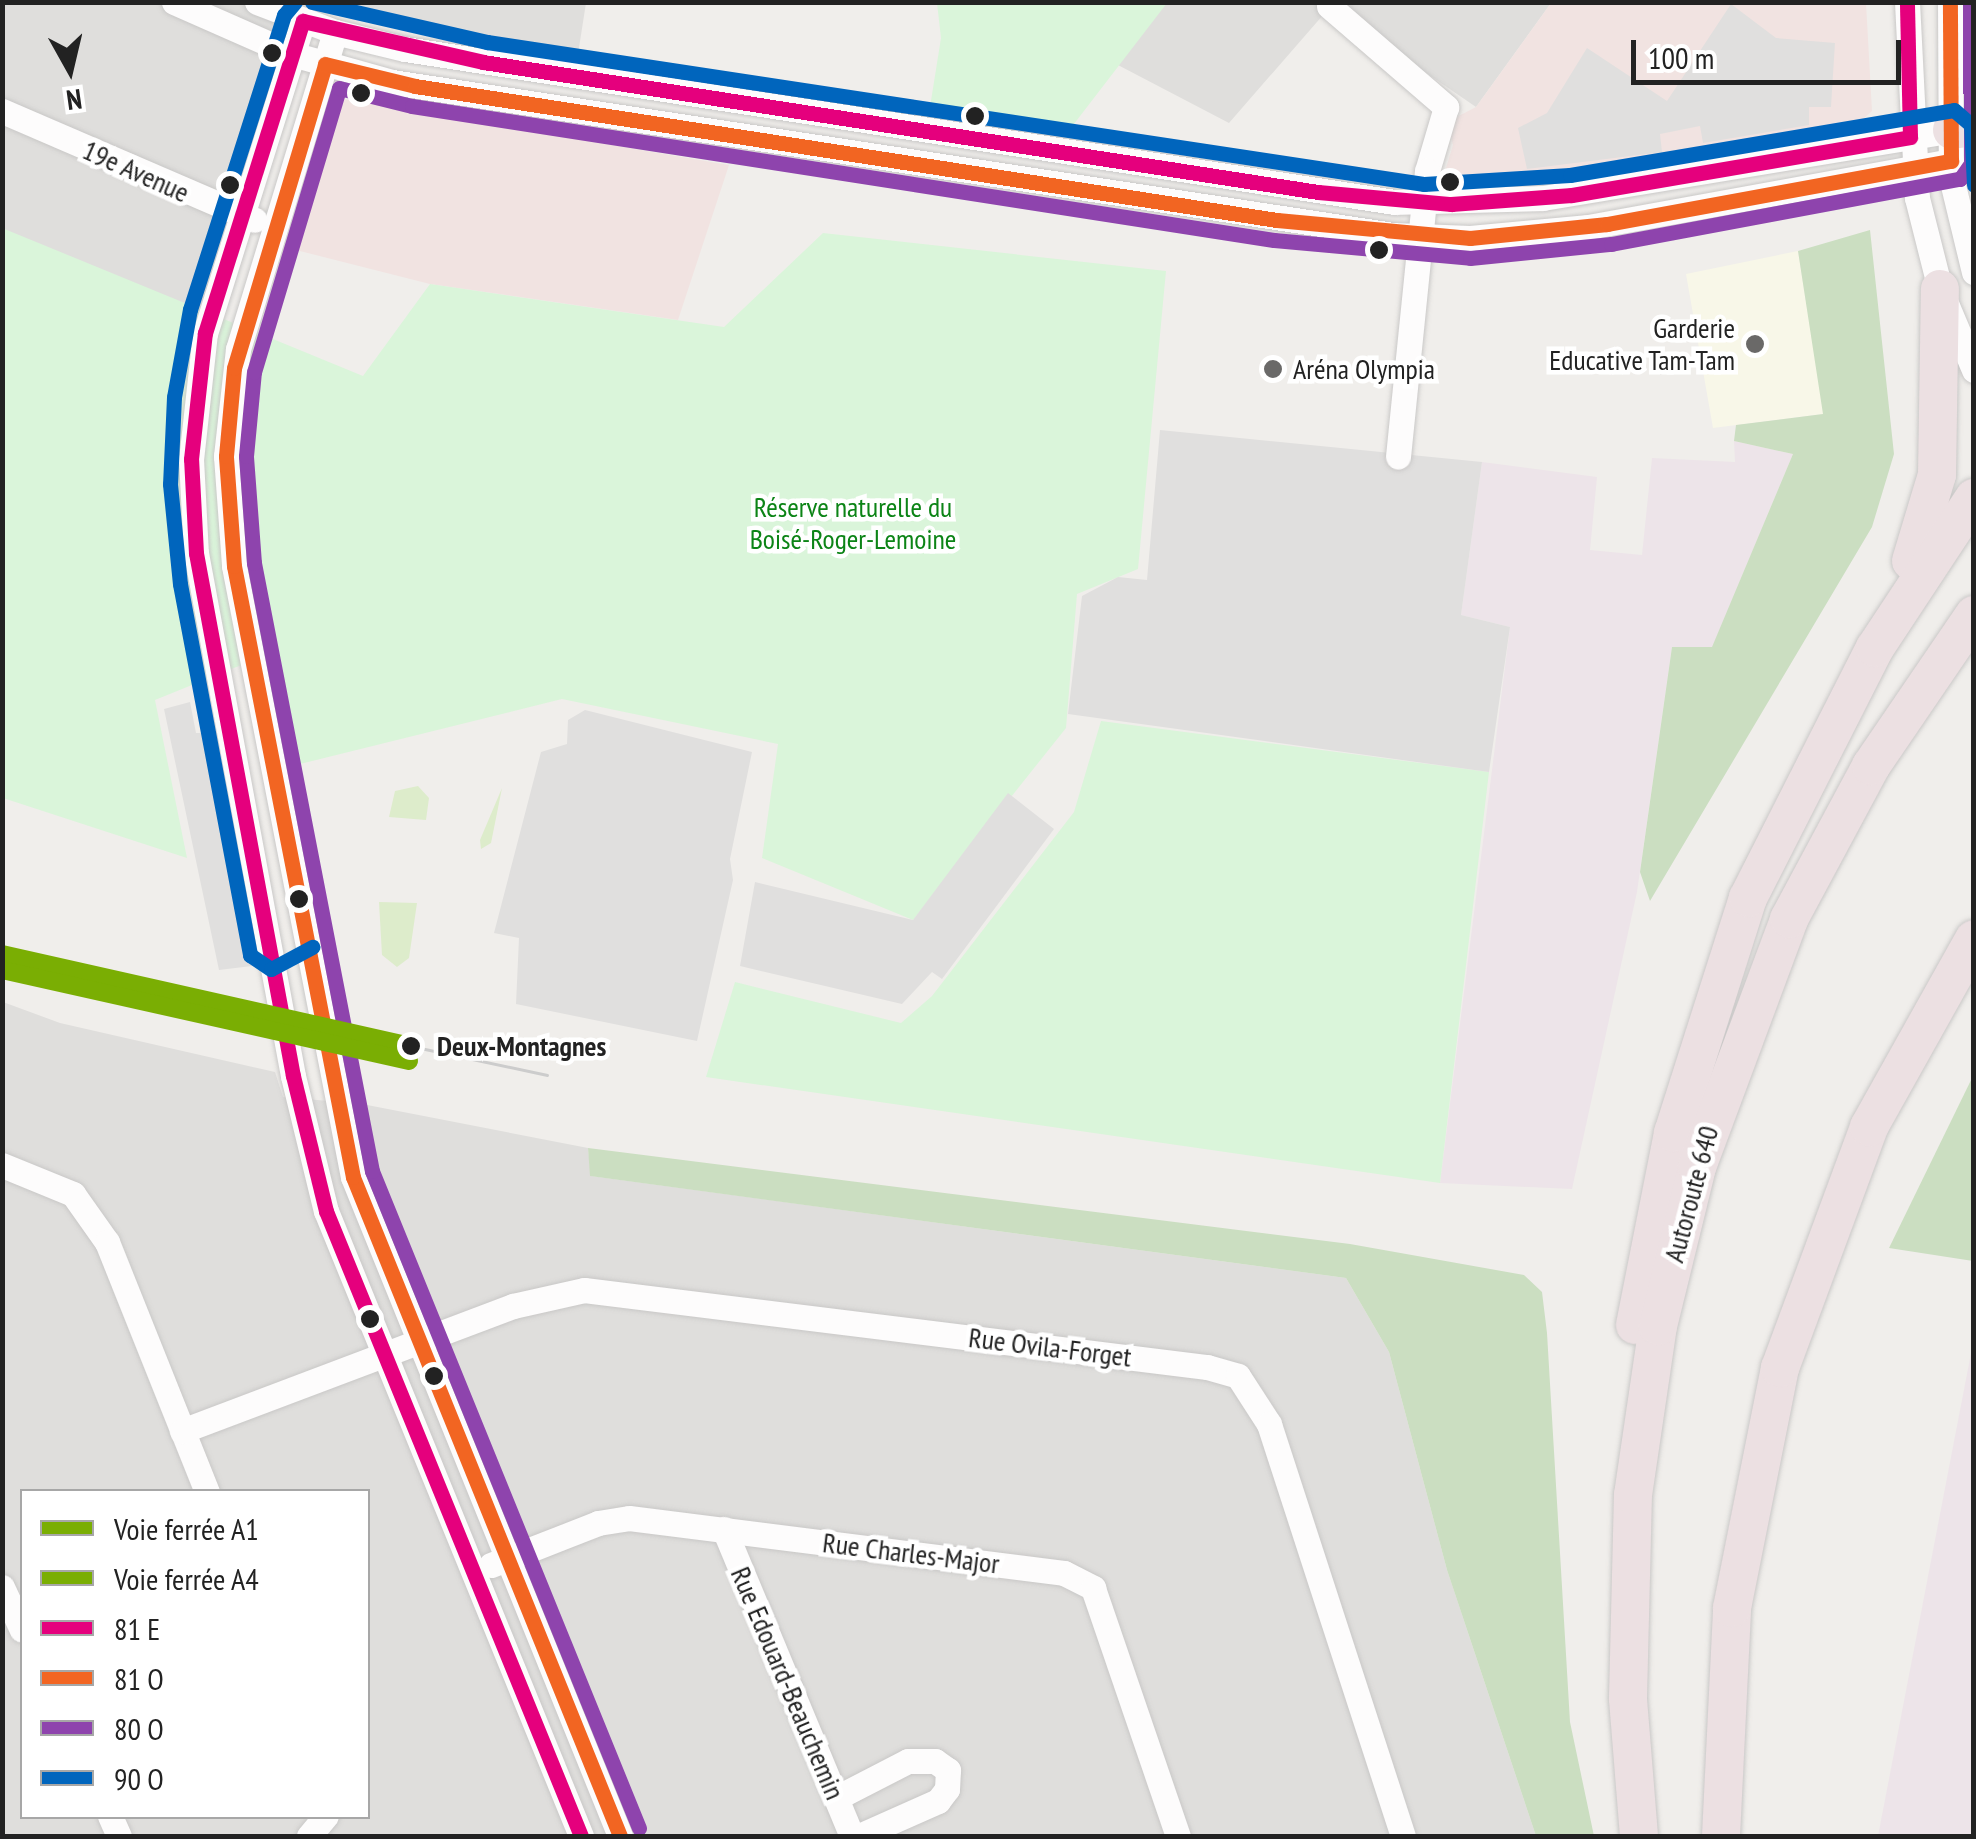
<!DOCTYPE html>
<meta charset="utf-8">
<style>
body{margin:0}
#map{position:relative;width:1976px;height:1839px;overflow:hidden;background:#f0eeeb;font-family:"PT Sans Narrow",sans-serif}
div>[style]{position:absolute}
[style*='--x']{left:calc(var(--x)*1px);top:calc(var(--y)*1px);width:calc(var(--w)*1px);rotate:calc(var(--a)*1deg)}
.residential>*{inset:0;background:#dfdedc}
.commercial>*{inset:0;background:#f1e3e1}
.industrial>*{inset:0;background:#ede4e9}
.education>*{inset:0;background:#f8f7e8}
.grass>*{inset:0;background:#ddeccb}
.forest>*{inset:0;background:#cbdec1}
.park>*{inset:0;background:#daf5da}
.parking>*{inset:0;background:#e0dfde}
.roads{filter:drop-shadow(0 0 2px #c9c8c7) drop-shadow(0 0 2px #c9c8c7)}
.minor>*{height:25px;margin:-12.5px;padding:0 12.5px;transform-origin:12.5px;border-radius:12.5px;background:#fdfcfc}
.highway>*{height:38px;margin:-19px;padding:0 19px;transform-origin:19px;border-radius:19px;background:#ece0e2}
.tram>*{height:2.5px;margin:-1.25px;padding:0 1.25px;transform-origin:1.25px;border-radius:1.25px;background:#ccc}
.bus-1>*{height:15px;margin:-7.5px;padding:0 7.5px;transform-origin:7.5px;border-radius:7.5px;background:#e5007d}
.bus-2>*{height:15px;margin:-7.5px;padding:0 7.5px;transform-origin:7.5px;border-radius:7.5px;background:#f26522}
.bus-3>*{height:15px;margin:-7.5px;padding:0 7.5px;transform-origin:7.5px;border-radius:7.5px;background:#8e44ad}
.bus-4>*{height:15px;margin:-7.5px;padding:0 7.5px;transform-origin:7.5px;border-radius:7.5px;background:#0065bd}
.rail-1>*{height:18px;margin:-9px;padding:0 9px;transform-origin:9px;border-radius:9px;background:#7aae03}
.rail-2>*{height:18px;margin:-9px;padding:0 9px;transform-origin:9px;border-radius:9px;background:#7aae03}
.dots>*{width:28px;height:28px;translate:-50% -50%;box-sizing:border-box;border:5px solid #fff;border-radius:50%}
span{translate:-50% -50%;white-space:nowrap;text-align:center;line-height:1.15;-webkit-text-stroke:9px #fff;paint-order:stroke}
.street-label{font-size:28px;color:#222}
.poi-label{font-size:28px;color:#222}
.right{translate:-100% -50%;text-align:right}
.left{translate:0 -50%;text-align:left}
.park-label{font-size:28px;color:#0c8416}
.stop-label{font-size:28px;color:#222;font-weight:700}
.frame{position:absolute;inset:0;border:5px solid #222;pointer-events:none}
.legend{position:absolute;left:20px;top:1489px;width:350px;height:330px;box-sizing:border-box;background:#fff;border:2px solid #a7a7a7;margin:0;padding:12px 18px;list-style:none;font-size:30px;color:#222}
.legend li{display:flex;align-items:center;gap:20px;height:50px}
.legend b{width:50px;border:2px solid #a7a7a7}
.north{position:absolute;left:20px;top:20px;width:100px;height:100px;-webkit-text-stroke:8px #fff;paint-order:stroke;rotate:172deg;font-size:28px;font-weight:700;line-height:40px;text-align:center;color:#222}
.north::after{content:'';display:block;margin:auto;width:35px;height:45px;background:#222;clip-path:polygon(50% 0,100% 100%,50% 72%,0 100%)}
.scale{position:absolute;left:1631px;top:40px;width:270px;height:45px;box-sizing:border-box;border:5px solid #222;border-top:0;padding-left:12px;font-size:30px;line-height:35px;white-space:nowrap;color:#222;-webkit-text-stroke:8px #fff;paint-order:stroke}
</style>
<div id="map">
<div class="residential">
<div style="clip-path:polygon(3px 3px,291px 3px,259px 88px,205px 322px,3px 234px)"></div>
<div style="clip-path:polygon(329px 3px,586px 3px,578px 54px,400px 25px)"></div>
<div style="clip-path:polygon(1164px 3px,1551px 3px,1476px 107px,1330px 7px,1229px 123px,1116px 64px)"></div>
<div style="clip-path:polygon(evenodd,3px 1002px,60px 1023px,275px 1072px,283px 1097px,362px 1104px,588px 1148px,591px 1176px,1346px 1278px,1389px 1352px,1447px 1570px,1536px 1836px,3px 1836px,3px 1002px,22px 1492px,368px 1492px,368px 1816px,22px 1816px,22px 1492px)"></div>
</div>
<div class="commercial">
<div style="clip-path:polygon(1551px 3px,1866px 3px,1872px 111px,1848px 133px,1525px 188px,1450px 188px,1443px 178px,1453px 145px,1447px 122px,1476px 107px)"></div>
<div style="clip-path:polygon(337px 98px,729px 165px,678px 320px,430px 284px,288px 248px)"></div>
</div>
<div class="industrial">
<div style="clip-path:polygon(1734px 441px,1793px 454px,1712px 648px,1672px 647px,1637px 892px,1572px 1189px,1440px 1183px,1510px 627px,1461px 615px,1482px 462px,1597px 477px,1590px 550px,1642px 555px,1652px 458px,1735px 462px)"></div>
<div style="clip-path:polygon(1972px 1348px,1973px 1836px,1878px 1836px)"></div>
</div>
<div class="education">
<div style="clip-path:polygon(1798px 251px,1824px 414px,1713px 428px,1686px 274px)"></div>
</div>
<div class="grass">
<div style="clip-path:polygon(418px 786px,429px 798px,426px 820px,389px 817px,395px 791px)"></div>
<div style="clip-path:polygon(502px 788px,491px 843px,481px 849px,480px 840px)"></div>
<div style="clip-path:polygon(379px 902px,417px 903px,409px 958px,397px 967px,382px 955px)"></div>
</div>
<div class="forest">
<div style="clip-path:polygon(1870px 230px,1894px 454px,1872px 527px,1650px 901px,1640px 872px,1672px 647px,1712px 647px,1793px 454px,1734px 441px,1736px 425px,1823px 414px,1798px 251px)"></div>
<div style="clip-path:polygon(1973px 1076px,1973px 1261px,1889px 1248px)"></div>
<div style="clip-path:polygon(588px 1148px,1350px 1244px,1524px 1275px,1542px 1292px,1547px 1333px,1570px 1722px,1594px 1836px,1536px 1836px,1447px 1570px,1389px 1352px,1346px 1278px,590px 1176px)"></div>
</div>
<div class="park">
<div style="clip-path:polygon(937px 3px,938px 2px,1167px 3px,1067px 133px,930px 107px,941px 38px)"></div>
<div style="clip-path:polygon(2px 228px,363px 376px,430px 284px,724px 327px,823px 233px,1166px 271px,1138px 569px,1077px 594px,1066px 728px,913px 920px,762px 858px,778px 744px,562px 699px,300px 764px,278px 650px,155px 700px,187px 858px,3px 798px)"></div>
<div style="clip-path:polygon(1101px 721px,1489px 772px,1440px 1183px,706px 1077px,735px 982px,901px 1023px,932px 996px,1074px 812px)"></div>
</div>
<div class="parking">
<div style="clip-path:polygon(1731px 4px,1776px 38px,1835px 43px,1831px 107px,1809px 107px,1809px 125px,1703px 143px,1700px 126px,1660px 134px,1662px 152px,1527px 169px,1518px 128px,1547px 113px,1587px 48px,1667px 101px)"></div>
<div style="clip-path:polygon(1160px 430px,1482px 462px,1461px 615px,1510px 627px,1489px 772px,1068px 714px,1082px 596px,1118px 577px,1147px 580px)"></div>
<div style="clip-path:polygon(190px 702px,196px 733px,209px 733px,259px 965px,219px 970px,164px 709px)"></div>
<div style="clip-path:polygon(585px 710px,752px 752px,730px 859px,733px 880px,697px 1041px,516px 1004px,519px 938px,494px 933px,541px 752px,567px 744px,568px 720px)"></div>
<div style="clip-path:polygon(1008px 793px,1054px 829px,942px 979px,932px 972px,902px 1004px,740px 966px,755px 882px,913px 920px)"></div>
</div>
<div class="roads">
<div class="minor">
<div style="--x:174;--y:2;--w:129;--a:23.8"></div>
<div style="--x:292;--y:54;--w:104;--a:15.6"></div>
<div style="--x:392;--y:82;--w:1013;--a:8.69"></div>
<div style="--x:1393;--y:235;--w:77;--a:2.2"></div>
<div style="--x:1470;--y:238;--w:119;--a:-5.3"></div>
<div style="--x:1588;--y:227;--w:369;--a:-10.3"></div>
<div style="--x:257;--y:2;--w:84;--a:21"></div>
<div style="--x:335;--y:32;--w:72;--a:13.7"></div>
<div style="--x:405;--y:49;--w:1001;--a:8.79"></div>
<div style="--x:1394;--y:202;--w:149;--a:-1.5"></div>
<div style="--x:1543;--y:198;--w:415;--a:-9.4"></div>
<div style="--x:1907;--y:2;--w:196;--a:87.1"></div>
<div style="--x:1917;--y:198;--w:94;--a:75.8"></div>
<div style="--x:1940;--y:289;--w:88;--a:67.2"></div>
<div style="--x:1950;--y:2;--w:175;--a:89.7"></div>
<div style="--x:1951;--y:177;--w:98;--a:76.4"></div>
<div style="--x:1329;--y:6;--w:155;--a:40.8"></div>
<div style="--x:1446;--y:107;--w:67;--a:106.5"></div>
<div style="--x:1427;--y:171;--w:287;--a:95.8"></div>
<div style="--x:303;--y:21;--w:327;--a:107.4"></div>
<div style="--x:205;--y:333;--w:127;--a:96.3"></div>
<div style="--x:191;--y:459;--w:94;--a:87"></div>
<div style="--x:196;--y:553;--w:532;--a:79.49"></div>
<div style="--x:293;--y:1076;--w:139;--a:76.3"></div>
<div style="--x:326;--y:1211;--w:675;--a:67.8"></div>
<div style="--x:335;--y:32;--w:332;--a:107"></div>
<div style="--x:238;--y:349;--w:108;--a:96.4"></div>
<div style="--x:226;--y:456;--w:110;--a:85.8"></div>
<div style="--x:234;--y:566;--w:622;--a:78.98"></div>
<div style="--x:353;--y:1177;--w:711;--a:67.94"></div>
<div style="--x:2;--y:111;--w:275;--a:23.3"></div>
<div style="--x:2;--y:1165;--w:77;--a:22.2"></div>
<div style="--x:73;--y:1194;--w:59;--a:54.7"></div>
<div style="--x:107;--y:1242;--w:269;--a:68.2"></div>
<div style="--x:182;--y:1431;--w:354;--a:-20.7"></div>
<div style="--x:513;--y:1306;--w:73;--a:-12.7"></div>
<div style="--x:584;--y:1290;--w:628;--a:7.05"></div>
<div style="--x:1207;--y:1367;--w:32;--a:16"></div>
<div style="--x:1238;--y:1376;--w:57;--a:57.1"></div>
<div style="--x:1269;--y:1424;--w:433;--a:72"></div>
<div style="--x:724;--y:1529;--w:333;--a:67.4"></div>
<div style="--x:491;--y:1565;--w:115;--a:-21.4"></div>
<div style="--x:598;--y:1523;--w:31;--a:-9"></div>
<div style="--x:629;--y:1518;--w:438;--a:7.2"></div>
<div style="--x:1064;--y:1573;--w:33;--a:27"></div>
<div style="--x:1093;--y:1588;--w:262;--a:71.1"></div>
<div style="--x:2;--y:1587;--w:47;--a:65.1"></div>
<div style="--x:836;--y:1798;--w:81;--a:-27.2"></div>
<div style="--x:908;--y:1761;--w:27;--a:0"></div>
<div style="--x:935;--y:1761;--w:16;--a:35"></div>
<div style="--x:948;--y:1770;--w:19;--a:93"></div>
<div style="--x:947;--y:1789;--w:15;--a:127"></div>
<div style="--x:938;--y:1801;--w:86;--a:156.1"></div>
<div style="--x:110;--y:1816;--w:22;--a:66"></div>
<div style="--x:309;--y:1836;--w:26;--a:-50"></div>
</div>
<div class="highway">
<div style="--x:1952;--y:130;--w:22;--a:-8"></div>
<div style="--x:1911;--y:561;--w:90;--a:-73.2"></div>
<div style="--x:1937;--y:475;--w:186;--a:-89.1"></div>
<div style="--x:1635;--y:1325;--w:196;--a:-78.8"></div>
<div style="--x:1673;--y:1133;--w:247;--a:-72.3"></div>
<div style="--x:1748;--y:898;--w:280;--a:-63.1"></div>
<div style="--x:1875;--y:648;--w:180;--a:-56.6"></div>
<div style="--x:1639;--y:1836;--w:138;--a:-94.6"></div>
<div style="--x:1628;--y:1698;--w:203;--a:-88.6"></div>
<div style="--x:1633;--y:1495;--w:171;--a:-81.6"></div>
<div style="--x:1658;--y:1326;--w:164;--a:-76.2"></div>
<div style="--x:1697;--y:1167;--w:265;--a:-69.6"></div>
<div style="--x:1789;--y:919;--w:174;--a:-61.8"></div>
<div style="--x:1871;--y:766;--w:183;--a:-55.7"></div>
<div style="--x:1721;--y:1836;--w:228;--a:-87.2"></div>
<div style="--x:1732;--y:1608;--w:245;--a:-78.7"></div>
<div style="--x:1780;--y:1368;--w:257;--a:-69.7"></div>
<div style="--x:1869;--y:1127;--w:215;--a:-60.8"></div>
</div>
</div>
<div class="tram">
<div style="--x:411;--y:1046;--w:139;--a:12"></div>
</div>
<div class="bus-1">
<div style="--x:581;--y:1836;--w:675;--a:-112.2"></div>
<div style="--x:326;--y:1211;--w:139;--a:-103.7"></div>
<div style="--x:293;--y:1076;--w:532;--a:-100.51"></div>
<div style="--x:196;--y:553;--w:94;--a:-93"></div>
<div style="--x:191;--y:459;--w:127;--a:-83.7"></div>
<div style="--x:205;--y:333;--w:327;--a:-72.6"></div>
<div style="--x:303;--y:21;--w:185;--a:12.8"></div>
<div style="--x:483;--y:62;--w:845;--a:8.85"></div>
<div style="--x:1318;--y:192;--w:134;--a:5.2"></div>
<div style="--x:1451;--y:204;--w:121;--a:-4.3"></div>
<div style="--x:1572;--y:195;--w:343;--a:-9.7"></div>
<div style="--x:1910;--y:137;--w:135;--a:-91.3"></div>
</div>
<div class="bus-2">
<div style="--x:620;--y:1836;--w:711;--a:-112.06"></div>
<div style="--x:353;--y:1177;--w:622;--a:-101.02"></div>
<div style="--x:234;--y:566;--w:110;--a:-94.2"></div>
<div style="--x:226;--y:456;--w:88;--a:-84.8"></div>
<div style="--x:234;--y:368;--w:317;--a:-73.3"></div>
<div style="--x:325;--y:64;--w:93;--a:13.7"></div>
<div style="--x:415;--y:86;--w:872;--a:8.84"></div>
<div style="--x:1277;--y:220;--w:194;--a:5.3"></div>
<div style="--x:1470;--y:238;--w:138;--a:-5.8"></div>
<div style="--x:1607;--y:224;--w:350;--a:-10.4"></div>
<div style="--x:1951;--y:161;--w:159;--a:-90.4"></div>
</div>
<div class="bus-3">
<div style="--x:639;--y:1828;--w:709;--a:-112.12"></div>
<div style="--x:372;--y:1171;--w:619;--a:-100.98"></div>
<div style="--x:254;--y:563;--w:107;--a:-94.3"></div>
<div style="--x:246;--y:456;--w:84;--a:-84.6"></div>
<div style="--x:254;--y:372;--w:296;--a:-73.3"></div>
<div style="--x:339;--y:88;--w:75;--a:13.9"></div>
<div style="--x:412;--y:106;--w:872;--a:8.84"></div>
<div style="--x:1274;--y:240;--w:197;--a:5.2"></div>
<div style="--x:1470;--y:258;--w:142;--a:-5.7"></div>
<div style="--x:1611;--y:244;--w:355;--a:-10.6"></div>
<div style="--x:1960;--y:179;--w:19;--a:-55"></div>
<div style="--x:1971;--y:163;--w:161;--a:-90.4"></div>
</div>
<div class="bus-4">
<div style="--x:295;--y:2;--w:17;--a:130"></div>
<div style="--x:284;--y:15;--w:309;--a:107.7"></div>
<div style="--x:190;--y:309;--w:89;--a:100.3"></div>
<div style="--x:174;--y:397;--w:87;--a:92.6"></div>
<div style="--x:170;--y:484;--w:100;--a:84.3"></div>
<div style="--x:180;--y:584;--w:378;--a:79.3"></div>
<div style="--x:250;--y:955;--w:25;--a:34"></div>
<div style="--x:271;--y:969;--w:47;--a:-28.2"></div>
<div style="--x:312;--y:2;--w:180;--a:12.9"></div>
<div style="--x:487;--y:42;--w:948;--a:8.62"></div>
<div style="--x:1424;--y:184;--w:146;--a:-3.5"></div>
<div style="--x:1570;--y:175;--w:389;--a:-9.6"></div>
<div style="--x:1954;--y:110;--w:23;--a:41"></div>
<div style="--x:1971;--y:125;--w:60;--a:87.1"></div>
</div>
<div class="rail-1">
<div style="--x:2;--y:954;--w:419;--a:12.7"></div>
</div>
<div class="rail-2">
<div style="--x:2;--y:970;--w:417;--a:12.6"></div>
</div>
<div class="dots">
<div style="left:272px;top:53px;background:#222"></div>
<div style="left:361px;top:93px;background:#222"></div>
<div style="left:975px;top:116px;background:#222"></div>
<div style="left:1450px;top:182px;background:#222"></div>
<div style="left:230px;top:185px;background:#222"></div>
<div style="left:1379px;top:250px;background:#222"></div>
<div style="left:1755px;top:344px;background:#6a6968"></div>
<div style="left:1273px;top:369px;background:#6a6968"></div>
<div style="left:299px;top:899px;background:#222"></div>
<div style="left:411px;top:1046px;background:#222"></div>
<div style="left:370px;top:1319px;background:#222"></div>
<div style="left:434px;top:1376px;background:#222"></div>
</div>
<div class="street-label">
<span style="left:136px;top:171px;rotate:24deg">19e Avenue</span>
<span style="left:1691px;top:1194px;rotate:-75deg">Autoroute 640</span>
<span style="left:1050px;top:1347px;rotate:7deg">Rue Ovila-Forget</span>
<span style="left:911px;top:1553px;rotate:7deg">Rue Charles-Major</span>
<span style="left:788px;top:1683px;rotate:67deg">Rue Edouard-Beauchemin</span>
</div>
<div class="poi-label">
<span class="right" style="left:1735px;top:344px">Garderie<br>Educative Tam-Tam</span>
<span class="left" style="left:1293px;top:369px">Aréna Olympia</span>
</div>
<div class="park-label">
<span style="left:853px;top:523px">Réserve naturelle du<br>Boisé-Roger-Lemoine</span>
</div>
<div class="stop-label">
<span class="left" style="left:437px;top:1046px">Deux-Montagnes</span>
</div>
<div class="frame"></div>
<ul class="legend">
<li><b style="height:12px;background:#7aae03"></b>Voie ferrée A1</li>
<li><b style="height:12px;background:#7aae03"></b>Voie ferrée A4</li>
<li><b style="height:12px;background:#e5007d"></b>81 E</li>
<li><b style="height:12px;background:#f26522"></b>81 O</li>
<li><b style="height:12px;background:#8e44ad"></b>80 O</li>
<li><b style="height:12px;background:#0065bd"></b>90 O</li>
</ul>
<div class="north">N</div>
<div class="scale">100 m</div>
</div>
